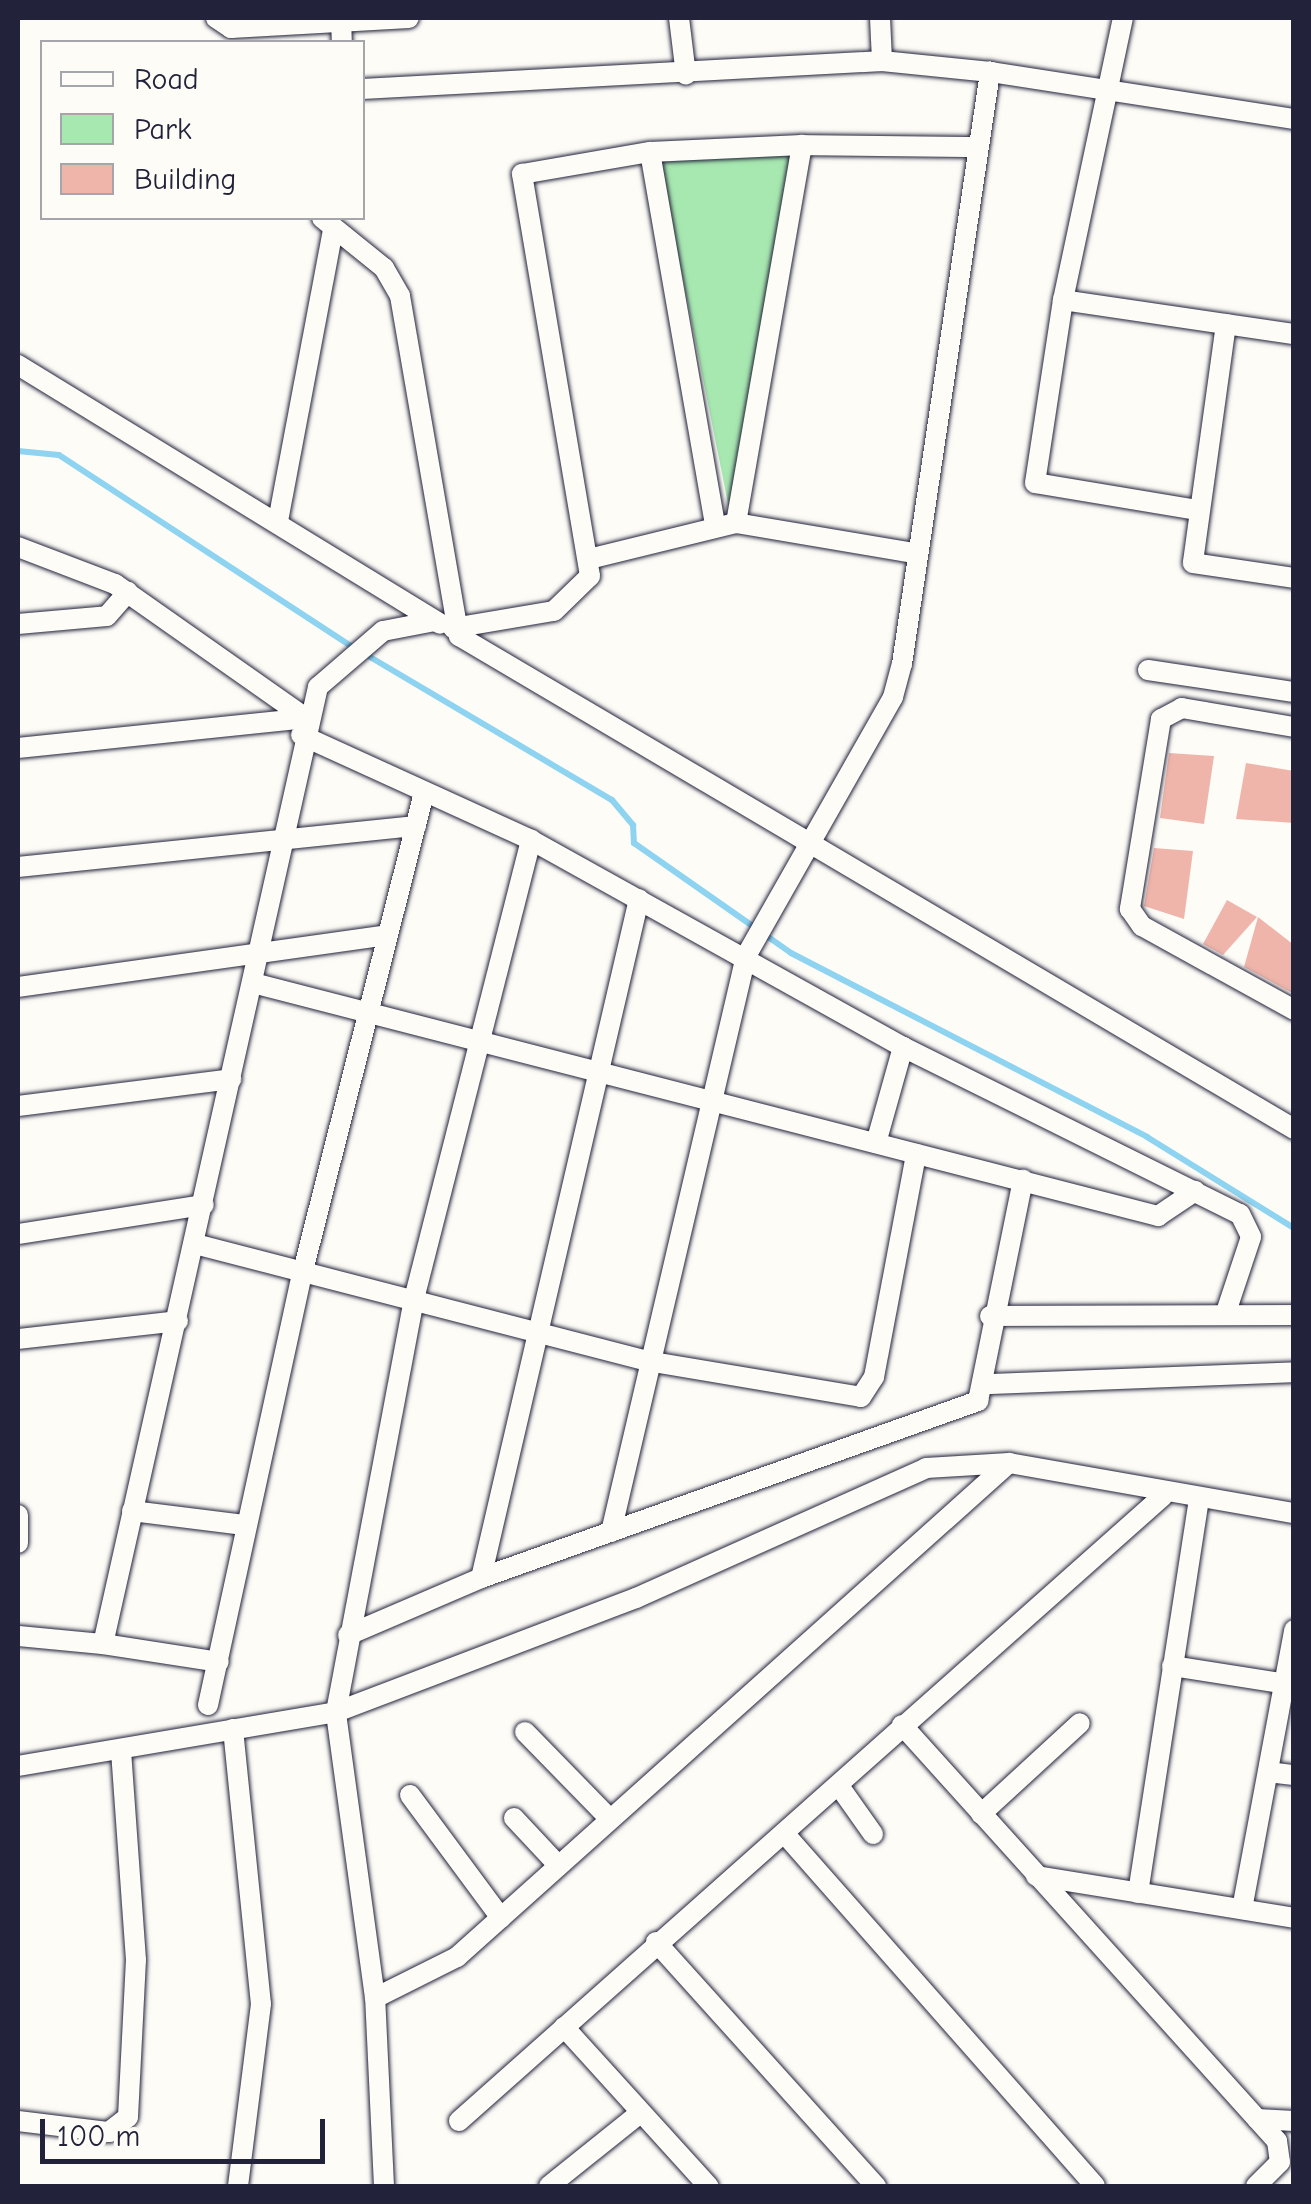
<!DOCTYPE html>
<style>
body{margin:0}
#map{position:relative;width:1311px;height:2204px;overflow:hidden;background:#fdfcf7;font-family:"Comic Neue",sans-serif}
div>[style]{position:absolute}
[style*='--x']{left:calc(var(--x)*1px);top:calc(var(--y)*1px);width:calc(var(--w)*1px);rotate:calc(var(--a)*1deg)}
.green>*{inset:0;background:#a7e7b0}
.stream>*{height:6px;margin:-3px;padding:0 3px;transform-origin:3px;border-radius:3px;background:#8ed3f0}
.building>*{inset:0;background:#efb5ab}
.roads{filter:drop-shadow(0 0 2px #22223b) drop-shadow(0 0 2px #22223b)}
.minor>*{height:20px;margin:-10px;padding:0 10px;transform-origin:10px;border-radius:10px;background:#fdfcf7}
span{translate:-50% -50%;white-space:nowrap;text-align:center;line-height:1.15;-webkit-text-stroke:9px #fdfcf7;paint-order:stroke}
.frame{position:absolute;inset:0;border:20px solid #22223b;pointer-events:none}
.legend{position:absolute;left:40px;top:40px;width:325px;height:180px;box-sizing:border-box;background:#fdfcf7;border:2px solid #a5a5ac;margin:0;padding:12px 18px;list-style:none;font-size:30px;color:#22223b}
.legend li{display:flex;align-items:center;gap:20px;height:50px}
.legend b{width:50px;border:2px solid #a5a5ac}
.scale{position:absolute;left:40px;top:2119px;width:285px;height:45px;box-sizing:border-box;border:5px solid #22223b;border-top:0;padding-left:12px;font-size:30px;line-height:35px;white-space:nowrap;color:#22223b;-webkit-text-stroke:8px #fdfcf7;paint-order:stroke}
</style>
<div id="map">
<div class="green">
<div style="clip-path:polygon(792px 154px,730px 513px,659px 160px)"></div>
</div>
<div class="stream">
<div style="--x:18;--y:451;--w:41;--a:5.6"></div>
<div style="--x:59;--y:455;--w:353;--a:33.2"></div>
<div style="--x:365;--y:654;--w:287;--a:30.6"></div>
<div style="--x:612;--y:800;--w:33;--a:50"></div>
<div style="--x:633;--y:825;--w:18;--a:87"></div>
<div style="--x:634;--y:843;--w:192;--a:35"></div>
<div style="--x:791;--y:953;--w:401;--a:27.3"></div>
<div style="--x:1147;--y:1137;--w:173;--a:31.8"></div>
</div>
<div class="building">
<div style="clip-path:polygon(1169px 753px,1214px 756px,1204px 824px,1160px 818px)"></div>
<div style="clip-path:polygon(1246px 763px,1294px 771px,1294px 823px,1236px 819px)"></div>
<div style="clip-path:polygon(1154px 848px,1193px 851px,1184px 919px,1144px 906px)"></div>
<div style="clip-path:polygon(1227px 900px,1257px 917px,1223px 955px,1203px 944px)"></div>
<div style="clip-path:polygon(1258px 917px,1294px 945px,1294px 994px,1244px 967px)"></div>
</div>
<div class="roads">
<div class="minor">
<div style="--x:216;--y:18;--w:18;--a:34"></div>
<div style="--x:231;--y:28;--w:178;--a:-3.2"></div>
<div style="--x:341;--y:18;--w:24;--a:88"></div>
<div style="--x:679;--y:18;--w:57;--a:83"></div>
<div style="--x:880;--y:18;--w:43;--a:87.3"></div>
<div style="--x:362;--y:89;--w:521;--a:-3.08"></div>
<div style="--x:882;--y:61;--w:109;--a:5.8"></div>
<div style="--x:650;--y:152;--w:378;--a:80.1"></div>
<div style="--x:322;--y:218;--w:80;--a:38.9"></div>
<div style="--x:384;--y:268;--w:32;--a:60"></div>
<div style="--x:400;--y:296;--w:345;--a:80.2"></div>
<div style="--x:459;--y:636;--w:970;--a:30.56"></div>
<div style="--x:1063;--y:300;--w:288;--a:-78"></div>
<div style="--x:1226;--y:324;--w:241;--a:97.9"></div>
<div style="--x:1193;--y:563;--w:102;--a:8.4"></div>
<div style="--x:18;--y:365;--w:495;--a:31.5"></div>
<div style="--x:1197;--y:510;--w:164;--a:-170.5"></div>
<div style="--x:1035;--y:483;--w:185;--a:-81.3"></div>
<div style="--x:1063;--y:300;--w:233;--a:8.4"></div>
<div style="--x:278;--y:521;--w:297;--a:-79.3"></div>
<div style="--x:736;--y:523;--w:384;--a:-80.1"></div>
<div style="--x:802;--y:145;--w:176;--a:0.7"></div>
<div style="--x:18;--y:547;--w:104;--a:20.9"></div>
<div style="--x:115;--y:584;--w:233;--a:35.1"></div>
<div style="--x:593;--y:558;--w:147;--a:-13.8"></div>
<div style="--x:736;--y:523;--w:181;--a:9.6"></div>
<div style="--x:18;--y:624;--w:89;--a:-5.1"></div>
<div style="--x:107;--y:616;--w:32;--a:-49"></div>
<div style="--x:453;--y:628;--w:102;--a:-9.6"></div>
<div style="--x:554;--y:611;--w:50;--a:-44.2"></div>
<div style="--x:590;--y:576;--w:408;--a:-99.6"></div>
<div style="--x:522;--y:174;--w:130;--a:-9.8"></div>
<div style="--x:650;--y:152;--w:152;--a:-2.6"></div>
<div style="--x:1148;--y:670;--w:148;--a:8.6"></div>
<div style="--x:1294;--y:727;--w:114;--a:-170.4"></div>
<div style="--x:1182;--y:708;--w:24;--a:152"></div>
<div style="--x:1161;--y:719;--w:193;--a:99.3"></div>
<div style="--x:1130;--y:909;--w:21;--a:55"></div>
<div style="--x:1142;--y:926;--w:174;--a:28.9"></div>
<div style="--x:301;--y:735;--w:253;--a:24.5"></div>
<div style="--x:531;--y:840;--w:426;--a:29.1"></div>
<div style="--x:903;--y:1047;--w:376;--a:26.4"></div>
<div style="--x:1240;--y:1214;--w:25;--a:64"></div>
<div style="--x:1251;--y:1237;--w:79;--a:108.4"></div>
<div style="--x:18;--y:748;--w:290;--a:-5.9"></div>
<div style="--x:18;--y:867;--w:400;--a:-5.9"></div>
<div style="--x:253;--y:983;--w:935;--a:14.44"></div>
<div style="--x:1158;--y:1216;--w:45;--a:-34"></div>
<div style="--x:18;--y:987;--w:372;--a:-8"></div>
<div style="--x:18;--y:1106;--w:215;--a:-7.2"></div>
<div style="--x:876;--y:1143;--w:100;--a:-74.3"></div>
<div style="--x:18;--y:1234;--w:188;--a:-8.9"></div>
<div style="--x:195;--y:1244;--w:467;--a:14.5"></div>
<div style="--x:647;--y:1361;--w:217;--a:9.5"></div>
<div style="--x:861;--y:1397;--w:24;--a:-57"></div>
<div style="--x:874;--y:1377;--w:227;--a:-79.3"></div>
<div style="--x:990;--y:1316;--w:304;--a:-0.2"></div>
<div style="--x:18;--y:1339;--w:161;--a:-6.4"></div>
<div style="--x:988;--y:1384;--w:306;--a:-2.2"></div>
<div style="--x:132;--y:1511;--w:113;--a:7.1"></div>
<div style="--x:18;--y:1515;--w:28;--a:90"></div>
<div style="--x:611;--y:1532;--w:592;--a:-76.81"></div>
<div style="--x:746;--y:956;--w:298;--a:-60.4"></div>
<div style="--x:893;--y:697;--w:34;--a:-75"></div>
<div style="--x:902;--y:664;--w:599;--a:-81.54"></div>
<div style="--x:990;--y:72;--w:308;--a:8.8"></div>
<div style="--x:481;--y:1578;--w:697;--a:-76.9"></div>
<div style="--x:348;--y:1635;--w:145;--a:-23.2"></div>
<div style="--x:481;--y:1578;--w:528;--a:-19.6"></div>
<div style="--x:978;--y:1401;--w:226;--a:-78.5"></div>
<div style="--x:18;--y:1636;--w:85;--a:5.4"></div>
<div style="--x:103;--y:1644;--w:981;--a:-77.34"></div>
<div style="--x:318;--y:687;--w:86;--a:-40.7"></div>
<div style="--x:383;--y:631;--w:53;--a:-10.9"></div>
<div style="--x:103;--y:1644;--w:117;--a:8.8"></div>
<div style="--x:1172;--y:1666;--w:123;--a:8.9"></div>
<div style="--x:208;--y:1705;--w:444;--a:-77.7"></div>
<div style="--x:303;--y:1271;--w:493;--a:-75.8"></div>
<div style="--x:902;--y:1725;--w:560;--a:47.97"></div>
<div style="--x:1277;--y:2141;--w:21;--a:82"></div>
<div style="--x:1280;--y:2162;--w:34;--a:135"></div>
<div style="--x:233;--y:1729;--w:276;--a:84.2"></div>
<div style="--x:261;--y:2004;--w:183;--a:97.2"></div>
<div style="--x:525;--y:1732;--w:120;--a:45.7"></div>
<div style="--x:18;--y:1766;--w:323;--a:-9.6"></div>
<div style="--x:336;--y:1712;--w:420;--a:-79.3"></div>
<div style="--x:414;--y:1299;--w:474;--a:-75.7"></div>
<div style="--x:1268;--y:1772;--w:26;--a:7"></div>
<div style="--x:839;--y:1786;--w:59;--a:54.7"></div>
<div style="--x:410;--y:1795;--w:153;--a:53.5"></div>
<div style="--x:981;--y:1814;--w:134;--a:-42.6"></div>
<div style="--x:514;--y:1818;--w:64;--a:46.9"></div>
<div style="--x:784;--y:1833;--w:470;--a:48.6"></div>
<div style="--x:1036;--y:1876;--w:261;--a:9.2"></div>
<div style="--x:1138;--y:1893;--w:397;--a:-81.2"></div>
<div style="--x:1242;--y:1909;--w:284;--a:-79.4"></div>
<div style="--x:656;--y:1942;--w:329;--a:48"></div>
<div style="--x:375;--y:1998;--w:92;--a:-26.6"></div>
<div style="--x:457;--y:1957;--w:741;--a:-41.83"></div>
<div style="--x:564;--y:2027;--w:215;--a:47.8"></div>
<div style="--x:1257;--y:2119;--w:37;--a:3"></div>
<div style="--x:18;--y:2121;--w:92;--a:6.9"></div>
<div style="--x:109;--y:2132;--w:24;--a:-38"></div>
<div style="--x:128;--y:2117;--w:157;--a:-87.1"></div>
<div style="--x:136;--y:1960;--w:211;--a:-94.1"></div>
<div style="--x:459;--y:2121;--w:941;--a:-41.6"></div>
<div style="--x:384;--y:2186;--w:188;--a:-92.7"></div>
<div style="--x:375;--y:1998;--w:289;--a:-97.8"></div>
<div style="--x:336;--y:1712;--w:321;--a:-20.8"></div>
<div style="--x:636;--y:1598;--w:318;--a:-24.1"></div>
<div style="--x:926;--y:1468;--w:83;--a:-3.4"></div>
<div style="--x:1009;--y:1463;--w:289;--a:10"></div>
<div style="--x:549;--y:2186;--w:115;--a:-38.7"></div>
</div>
</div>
<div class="frame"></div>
<ul class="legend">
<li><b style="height:12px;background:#fdfcf7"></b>Road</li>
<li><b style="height:28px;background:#a7e7b0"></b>Park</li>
<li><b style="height:28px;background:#efb5ab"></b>Building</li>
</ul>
<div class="scale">100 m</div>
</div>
